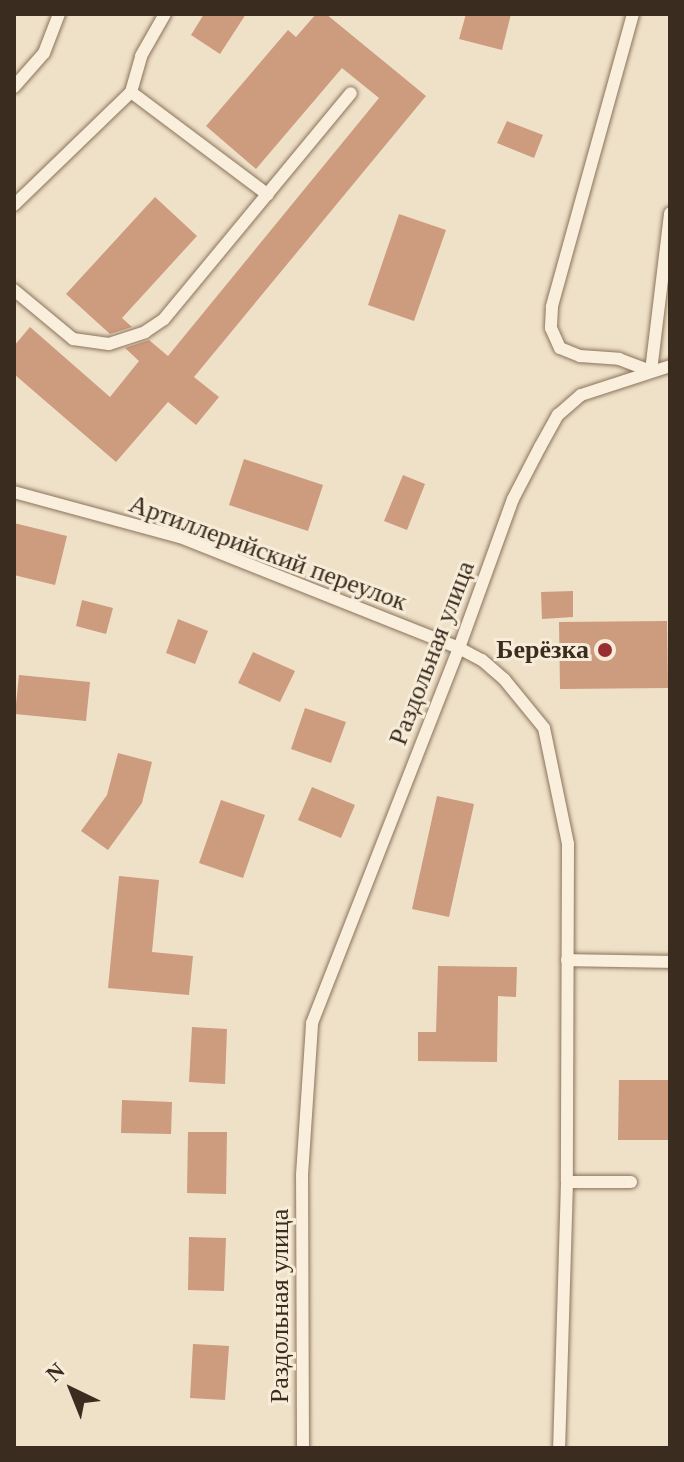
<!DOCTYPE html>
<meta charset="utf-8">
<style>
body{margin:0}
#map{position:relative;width:684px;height:1462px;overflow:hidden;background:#efe1c8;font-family:Georgia,serif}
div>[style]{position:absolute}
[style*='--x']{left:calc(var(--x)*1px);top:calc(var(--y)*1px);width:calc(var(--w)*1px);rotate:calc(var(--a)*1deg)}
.building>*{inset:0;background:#cd9b7e}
.roads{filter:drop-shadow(0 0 2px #8b735d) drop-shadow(0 0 2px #8b735d)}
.lane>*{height:12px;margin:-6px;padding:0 6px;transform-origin:6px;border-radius:6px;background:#f9efdc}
.dots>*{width:22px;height:22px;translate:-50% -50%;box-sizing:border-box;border:4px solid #f6ecd8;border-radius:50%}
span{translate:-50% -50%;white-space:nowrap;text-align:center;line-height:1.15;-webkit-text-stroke:6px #f6ecd8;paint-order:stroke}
.street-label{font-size:26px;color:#3b2c20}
.poi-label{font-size:26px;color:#3b2c20;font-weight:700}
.right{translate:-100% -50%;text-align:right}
.frame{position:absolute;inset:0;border:16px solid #3b2c20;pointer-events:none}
.north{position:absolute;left:32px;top:1350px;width:80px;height:80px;-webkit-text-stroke:6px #f6ecd8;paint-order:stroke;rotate:317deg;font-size:22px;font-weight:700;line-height:32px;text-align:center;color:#3b2c20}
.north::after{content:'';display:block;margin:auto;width:28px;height:36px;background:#3b2c20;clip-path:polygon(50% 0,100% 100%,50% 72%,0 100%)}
</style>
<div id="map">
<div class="building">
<div style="clip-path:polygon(204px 14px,246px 14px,220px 54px,191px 35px)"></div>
<div style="clip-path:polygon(316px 14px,326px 14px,426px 96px,194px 377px,219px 397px,196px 425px,168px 402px,116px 462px,14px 374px,14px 346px,30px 327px,110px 397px,139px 361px,125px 348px,149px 340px,168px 356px,379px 98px,342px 68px,256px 169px,206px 126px,288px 30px,296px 37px)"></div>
<div style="clip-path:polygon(466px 14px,511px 14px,502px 50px,459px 39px)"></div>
<div style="clip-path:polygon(507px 121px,543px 135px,534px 158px,497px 143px)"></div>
<div style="clip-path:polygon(155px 197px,197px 236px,122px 318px,132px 327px,110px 334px,66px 294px)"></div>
<div style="clip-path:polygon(399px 214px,446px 230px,414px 321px,368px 305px)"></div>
<div style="clip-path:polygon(244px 459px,323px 485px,308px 531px,229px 505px)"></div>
<div style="clip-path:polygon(403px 475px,425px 484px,407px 530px,384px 521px)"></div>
<div style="clip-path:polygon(14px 523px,67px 536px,55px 585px,14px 575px)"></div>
<div style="clip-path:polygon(573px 591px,573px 617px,542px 619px,541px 592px)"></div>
<div style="clip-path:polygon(82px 600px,113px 608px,106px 634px,76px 626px)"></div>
<div style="clip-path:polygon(178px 619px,208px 631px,195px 664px,166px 653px)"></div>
<div style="clip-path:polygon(667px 621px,668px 688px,560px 689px,559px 622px)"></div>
<div style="clip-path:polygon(253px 652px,295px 671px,280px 702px,238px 683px)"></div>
<div style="clip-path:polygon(19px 675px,90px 682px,86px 721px,15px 714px)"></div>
<div style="clip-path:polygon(305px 708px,346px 722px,331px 763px,291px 749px)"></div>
<div style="clip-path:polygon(118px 753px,152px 762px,142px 803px,108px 850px,81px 831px,107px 795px)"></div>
<div style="clip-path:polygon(312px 787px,355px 805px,341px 838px,298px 820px)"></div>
<div style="clip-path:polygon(437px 796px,474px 804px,449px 917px,412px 909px)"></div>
<div style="clip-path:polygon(221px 800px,265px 815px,243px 878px,199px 863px)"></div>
<div style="clip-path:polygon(119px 876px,159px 880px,152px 952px,193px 956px,189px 995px,108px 988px)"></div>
<div style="clip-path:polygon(438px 966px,517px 967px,516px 997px,498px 996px,497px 1062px,418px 1061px,418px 1032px,436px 1032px)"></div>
<div style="clip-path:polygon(192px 1027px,227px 1029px,225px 1084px,189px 1082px)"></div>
<div style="clip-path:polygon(619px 1080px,670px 1080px,670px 1140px,618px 1140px)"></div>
<div style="clip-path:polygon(122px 1100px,172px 1102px,171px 1134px,121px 1133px)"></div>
<div style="clip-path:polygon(188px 1132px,227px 1132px,226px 1194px,187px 1193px)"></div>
<div style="clip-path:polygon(189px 1237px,226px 1238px,224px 1291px,188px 1290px)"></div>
<div style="clip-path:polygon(193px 1344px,229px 1346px,225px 1400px,190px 1398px)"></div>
</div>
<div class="roads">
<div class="lane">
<div style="--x:633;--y:14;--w:304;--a:105.5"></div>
<div style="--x:552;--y:307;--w:21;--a:93"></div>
<div style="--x:551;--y:328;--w:22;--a:66"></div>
<div style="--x:560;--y:348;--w:22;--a:22"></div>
<div style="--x:580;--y:356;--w:39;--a:4"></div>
<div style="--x:619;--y:359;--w:34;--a:21"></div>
<div style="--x:14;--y:87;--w:45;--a:-48.6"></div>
<div style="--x:44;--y:53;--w:42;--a:-69"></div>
<div style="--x:131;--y:92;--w:171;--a:36.9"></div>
<div style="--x:14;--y:205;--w:163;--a:-44"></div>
<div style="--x:131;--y:92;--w:37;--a:-74"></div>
<div style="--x:141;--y:56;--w:48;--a:-60.3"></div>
<div style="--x:14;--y:290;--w:77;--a:39.7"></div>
<div style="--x:73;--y:339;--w:36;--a:8"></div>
<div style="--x:109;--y:344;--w:38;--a:-18"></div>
<div style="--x:145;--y:332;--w:23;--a:-34"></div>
<div style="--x:164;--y:319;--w:293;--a:-50.4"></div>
<div style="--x:651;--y:371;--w:159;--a:-83.1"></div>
<div style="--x:14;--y:492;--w:172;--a:15.2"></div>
<div style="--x:180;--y:537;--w:300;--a:21.7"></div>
<div style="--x:459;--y:648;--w:26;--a:28"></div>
<div style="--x:482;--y:660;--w:29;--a:41"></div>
<div style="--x:504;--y:679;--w:63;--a:50.8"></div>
<div style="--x:544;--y:728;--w:118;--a:78.3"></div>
<div style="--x:568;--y:844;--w:338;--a:90.2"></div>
<div style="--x:567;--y:1182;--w:266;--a:91.7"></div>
<div style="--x:567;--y:960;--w:103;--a:1.1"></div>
<div style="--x:567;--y:1182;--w:64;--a:0"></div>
<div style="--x:303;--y:1448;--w:273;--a:-90.2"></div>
<div style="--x:302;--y:1175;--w:152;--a:-86.2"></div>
<div style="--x:312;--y:1023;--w:403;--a:-68.6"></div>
<div style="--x:459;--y:648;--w:158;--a:-70.1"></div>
<div style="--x:513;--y:499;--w:59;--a:-62.6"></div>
<div style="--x:540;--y:447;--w:37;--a:-61"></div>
<div style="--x:558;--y:415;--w:30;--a:-41"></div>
<div style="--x:581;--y:395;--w:94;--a:-18"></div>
</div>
</div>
<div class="dots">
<div style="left:605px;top:650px;background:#9a2d32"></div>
</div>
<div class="street-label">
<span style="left:268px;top:553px;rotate:20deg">Артиллерийский переулок</span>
<span style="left:432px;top:653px;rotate:-69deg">Раздольная улица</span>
<span style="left:280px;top:1306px;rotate:-90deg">Раздольная улица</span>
</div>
<div class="poi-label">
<span class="right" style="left:589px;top:650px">Берёзка</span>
</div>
<div class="frame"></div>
<div class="north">N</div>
</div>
